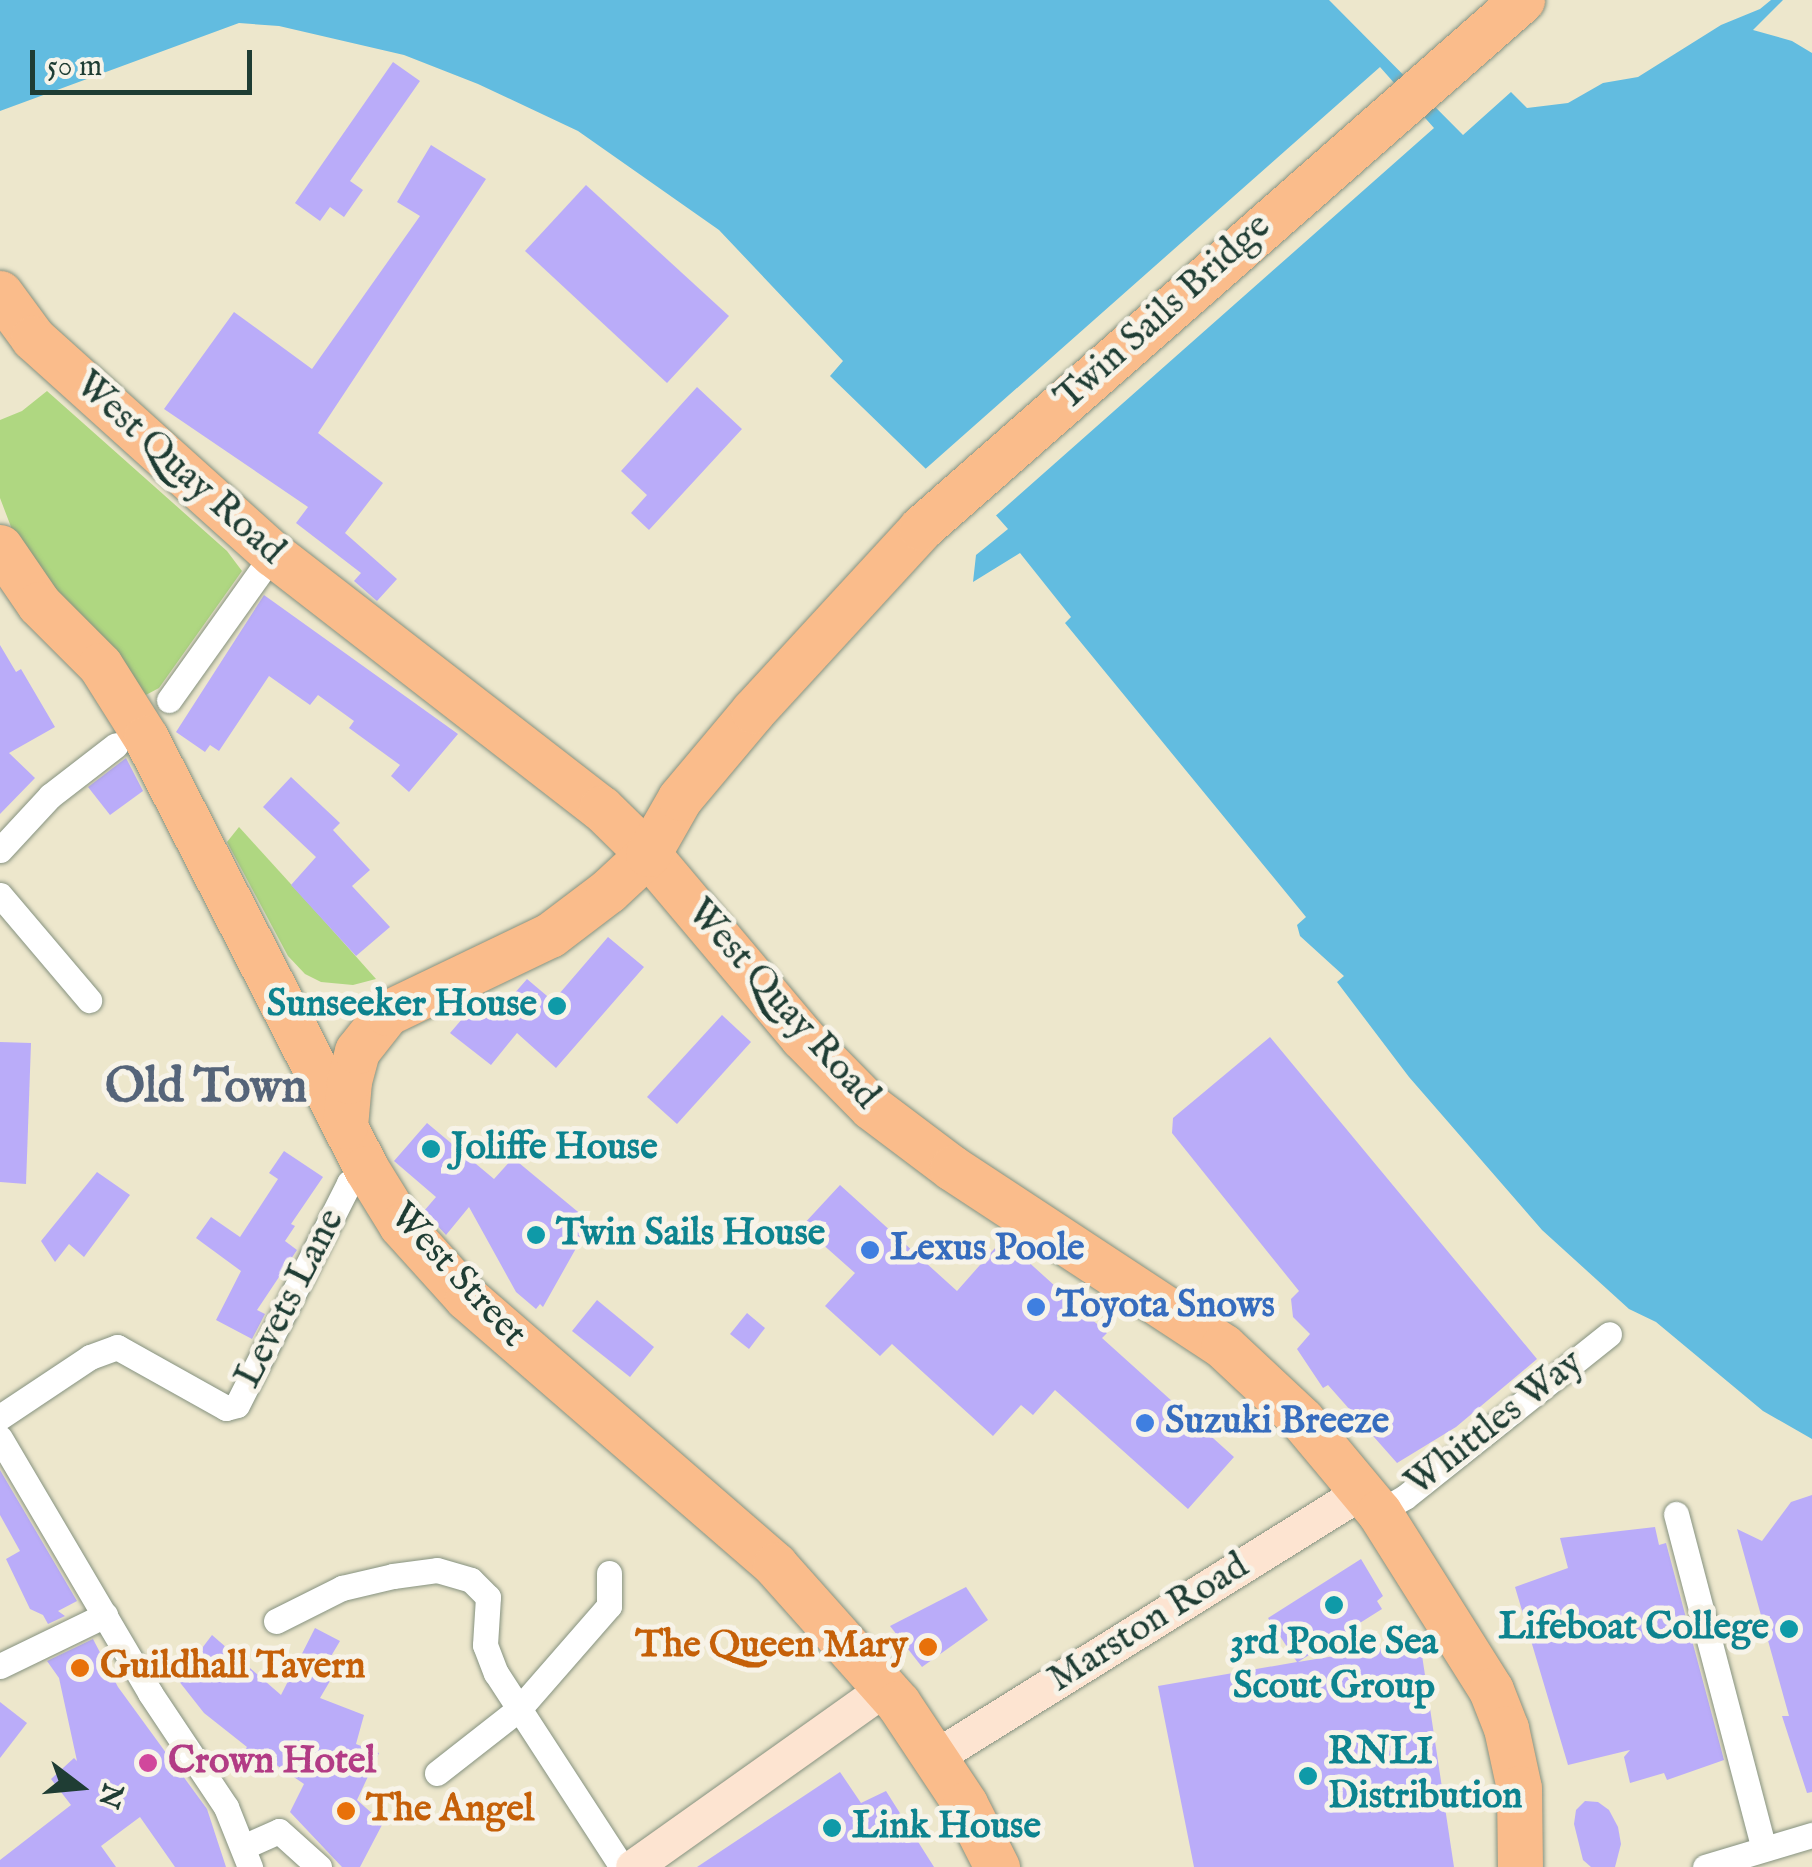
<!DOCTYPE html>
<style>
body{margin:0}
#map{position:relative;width:1812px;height:1867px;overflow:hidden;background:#ede7cc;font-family:"IM FELL English",serif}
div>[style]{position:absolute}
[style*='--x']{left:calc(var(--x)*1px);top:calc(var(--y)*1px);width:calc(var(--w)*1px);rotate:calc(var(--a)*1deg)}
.green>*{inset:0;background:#afd781}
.water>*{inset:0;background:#62bce0}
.pier>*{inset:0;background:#ede7cc}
.building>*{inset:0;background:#baacf9}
.roads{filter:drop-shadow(0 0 2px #869280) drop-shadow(0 0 2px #869280)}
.street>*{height:25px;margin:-12.5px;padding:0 12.5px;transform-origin:12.5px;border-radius:12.5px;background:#fff}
.secondary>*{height:35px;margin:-17.5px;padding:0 17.5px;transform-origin:17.5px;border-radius:17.5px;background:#fde4d1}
.highway>*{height:45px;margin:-22.5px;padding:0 22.5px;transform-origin:22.5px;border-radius:22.5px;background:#fabc8b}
.dots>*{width:28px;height:28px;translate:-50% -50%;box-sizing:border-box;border:5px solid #f7f3e8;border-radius:50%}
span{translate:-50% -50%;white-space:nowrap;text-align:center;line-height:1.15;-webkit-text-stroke:10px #f7f3e8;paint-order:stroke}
.street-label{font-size:38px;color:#1f3d34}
.culture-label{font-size:38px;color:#0d838f;font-weight:700}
.right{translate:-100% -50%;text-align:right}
.left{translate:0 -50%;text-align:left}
.shop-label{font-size:38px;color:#366cbe;font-weight:700}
.food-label{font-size:38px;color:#c56008;font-weight:700}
.hotel-label{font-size:38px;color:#b23c85;font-weight:700}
.district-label{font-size:48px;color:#556479;font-weight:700}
.north{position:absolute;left:30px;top:1737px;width:100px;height:100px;-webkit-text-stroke:8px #f7f3e8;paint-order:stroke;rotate:106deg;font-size:28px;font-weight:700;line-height:40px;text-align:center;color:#1f3d34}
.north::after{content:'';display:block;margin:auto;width:35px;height:45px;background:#1f3d34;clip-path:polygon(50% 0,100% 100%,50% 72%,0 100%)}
.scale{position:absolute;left:30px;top:50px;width:222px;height:45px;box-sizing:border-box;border:5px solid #1f3d34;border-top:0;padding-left:12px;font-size:30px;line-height:35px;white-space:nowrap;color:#1f3d34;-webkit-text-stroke:8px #f7f3e8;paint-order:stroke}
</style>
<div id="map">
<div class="green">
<div style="clip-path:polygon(47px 391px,227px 551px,242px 571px,159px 688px,144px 696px,51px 595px,16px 540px,0 498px,0 420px,22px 411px)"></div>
<div style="clip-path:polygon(239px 827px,319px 915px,376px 979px,353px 985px,321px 982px,305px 974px,288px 956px,227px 842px)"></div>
</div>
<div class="water">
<div style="clip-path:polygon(0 0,1329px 0,1463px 135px,1511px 92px,1527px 108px,1568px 103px,1603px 83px,1638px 77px,1721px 25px,1760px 9px,1771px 0,1783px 0,1753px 30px,1792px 41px,1812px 53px,1812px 1439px,1763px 1411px,1656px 1322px,1629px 1309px,1542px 1230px,1409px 1077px,1337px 982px,1344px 976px,1300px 936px,1297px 925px,1306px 917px,1065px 623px,1071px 617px,1020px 553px,973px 582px,976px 555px,1008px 529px,949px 462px,926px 469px,830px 376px,843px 361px,719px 230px,578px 131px,478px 84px,404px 55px,279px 26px,239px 23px,0 111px)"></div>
</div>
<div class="pier">
<div style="clip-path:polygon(1380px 67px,1434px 128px,992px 519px,947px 468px,922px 472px)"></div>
</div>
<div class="building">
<div style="clip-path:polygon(393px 62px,420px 81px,350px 181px,363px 190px,344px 217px,330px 207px,320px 221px,295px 203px)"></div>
<div style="clip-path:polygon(431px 145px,486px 179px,318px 433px,383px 483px,345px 533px,397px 579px,377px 601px,354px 581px,361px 573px,296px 523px,308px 507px,164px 409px,234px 312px,312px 369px,420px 216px,397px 202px)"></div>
<div style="clip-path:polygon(586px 185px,729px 316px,667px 383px,525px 251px)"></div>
<div style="clip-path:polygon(697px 387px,742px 429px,649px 530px,631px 513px,647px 495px,621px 471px)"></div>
<div style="clip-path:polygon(264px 595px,458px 734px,409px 792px,391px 776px,400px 765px,349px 728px,354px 721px,318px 695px,310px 705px,269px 676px,219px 751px,210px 745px,205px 752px,176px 732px)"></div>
<div style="clip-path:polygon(0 645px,16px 672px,21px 669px,55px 727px,9px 753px,35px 778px,0 814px)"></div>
<div style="clip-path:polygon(126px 758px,143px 791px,110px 815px,88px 787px)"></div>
<div style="clip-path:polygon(291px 777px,340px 823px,333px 830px,370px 870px,352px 886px,390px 927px,356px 956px,291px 885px,316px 857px,263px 807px)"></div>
<div style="clip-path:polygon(608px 937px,644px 967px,556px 1068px,517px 1033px,491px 1065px,450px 1033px,481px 997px,500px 1010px,527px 979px,553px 1001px)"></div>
<div style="clip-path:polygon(722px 1015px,751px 1042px,677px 1124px,647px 1097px)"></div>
<div style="clip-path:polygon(1270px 1037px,1537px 1359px,1456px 1427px,1397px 1463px,1328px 1385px,1323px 1388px,1297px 1349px,1310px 1334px,1293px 1317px,1291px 1299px,1299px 1291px,1172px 1133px,1173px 1118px)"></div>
<div style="clip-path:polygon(0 1042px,31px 1043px,26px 1184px,0 1182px)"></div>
<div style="clip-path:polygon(427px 1123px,494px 1179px,513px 1158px,595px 1226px,579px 1243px,543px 1307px,540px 1304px,536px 1309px,516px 1292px,469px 1207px,446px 1235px,424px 1211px,436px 1197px,394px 1161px)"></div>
<div style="clip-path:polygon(284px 1151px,323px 1177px,291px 1224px,295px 1226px,285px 1241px,297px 1250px,257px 1310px,265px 1314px,252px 1339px,216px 1320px,241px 1271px,196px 1238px,211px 1217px,240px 1237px,278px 1179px,269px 1173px)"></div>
<div style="clip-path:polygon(97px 1172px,130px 1195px,84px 1257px,69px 1244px,55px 1262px,41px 1241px)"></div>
<div style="clip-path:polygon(840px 1185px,957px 1291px,1003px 1239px,1107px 1333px,1102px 1338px,1234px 1457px,1188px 1509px,1055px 1390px,1033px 1415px,1021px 1405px,993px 1436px,892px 1344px,880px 1356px,825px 1306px,855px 1273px,802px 1226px)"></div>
<div style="clip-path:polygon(597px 1300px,654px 1347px,630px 1377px,572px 1331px)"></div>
<div style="clip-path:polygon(747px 1313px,765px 1328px,749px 1349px,730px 1334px)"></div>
<div style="clip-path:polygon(0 1470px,77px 1601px,58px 1611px,65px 1616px,48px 1624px,43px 1615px,30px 1609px,6px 1559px,20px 1551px,0 1515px)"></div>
<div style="clip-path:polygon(1812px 1495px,1812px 1792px,1807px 1793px,1782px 1716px,1789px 1716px,1737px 1529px,1762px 1541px,1791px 1502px)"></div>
<div style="clip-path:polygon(1655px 1527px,1659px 1545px,1666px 1543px,1724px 1760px,1667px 1780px,1664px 1773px,1630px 1783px,1624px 1757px,1630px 1750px,1568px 1765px,1515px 1587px,1568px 1568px,1560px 1538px)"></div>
<div style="clip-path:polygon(1361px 1559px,1383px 1596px,1377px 1601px,1382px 1609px,1298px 1662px,1420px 1642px,1454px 1867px,1194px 1867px,1158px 1686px,1297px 1662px,1268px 1618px)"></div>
<div style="clip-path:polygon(966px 1587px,988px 1620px,922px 1667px,890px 1626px)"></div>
<div style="clip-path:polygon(315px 1628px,340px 1641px,320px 1675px,330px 1681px,320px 1698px,364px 1715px,356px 1744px,379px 1753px,357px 1800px,383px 1823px,360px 1867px,342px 1867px,290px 1812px,304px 1784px,269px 1760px,264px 1765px,244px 1751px,247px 1747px,204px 1713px,178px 1680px,212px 1635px,281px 1695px)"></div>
<div style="clip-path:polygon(93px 1639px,118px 1687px,207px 1809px,226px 1867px,175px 1867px,140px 1817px,101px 1846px,116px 1867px,0 1867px,0 1860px,71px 1805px,51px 1779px,74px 1758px,77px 1761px,59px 1678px,47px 1661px)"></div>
<div style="clip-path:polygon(0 1702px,27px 1723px,0 1758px)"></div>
<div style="clip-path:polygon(840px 1772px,861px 1803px,886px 1791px,934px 1867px,697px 1867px)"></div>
<div style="clip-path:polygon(1585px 1801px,1598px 1802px,1609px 1810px,1618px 1827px,1621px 1844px,1615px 1867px,1591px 1867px,1583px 1860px,1574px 1824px,1576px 1810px)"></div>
</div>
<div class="roads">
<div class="street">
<div style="--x:169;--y:700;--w:179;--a:-54.5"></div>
<div style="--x:0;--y:850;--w:74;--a:-47.2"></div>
<div style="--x:50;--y:796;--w:83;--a:-37.7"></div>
<div style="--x:0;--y:895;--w:138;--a:49.7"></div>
<div style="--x:0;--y:1417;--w:108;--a:-33.7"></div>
<div style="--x:90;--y:1357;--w:29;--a:-20"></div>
<div style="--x:117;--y:1347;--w:125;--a:29.2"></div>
<div style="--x:226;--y:1408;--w:11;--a:-15"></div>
<div style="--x:237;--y:1405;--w:249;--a:-63.2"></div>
<div style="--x:349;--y:1183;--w:23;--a:-41"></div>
<div style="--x:0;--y:1438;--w:296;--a:59.5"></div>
<div style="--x:150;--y:1693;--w:137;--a:56.3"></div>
<div style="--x:226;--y:1807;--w:65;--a:68.2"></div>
<div style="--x:1379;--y:1512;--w:30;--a:-30"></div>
<div style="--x:1405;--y:1497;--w:261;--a:-38.6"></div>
<div style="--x:1676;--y:1514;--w:346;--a:75.3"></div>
<div style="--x:276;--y:1621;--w:74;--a:-26.6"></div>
<div style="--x:342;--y:1588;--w:52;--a:-13.2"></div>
<div style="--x:393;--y:1576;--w:44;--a:-7.8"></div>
<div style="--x:437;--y:1570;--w:35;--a:16"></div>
<div style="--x:471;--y:1580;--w:24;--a:45"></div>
<div style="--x:488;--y:1597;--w:48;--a:93.6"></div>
<div style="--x:485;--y:1645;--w:30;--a:69"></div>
<div style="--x:496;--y:1673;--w:231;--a:57"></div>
<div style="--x:0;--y:1666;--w:117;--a:-25.9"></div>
<div style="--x:437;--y:1773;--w:104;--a:-38"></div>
<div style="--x:519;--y:1709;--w:137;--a:-48.9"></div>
<div style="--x:609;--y:1606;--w:33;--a:-90"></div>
<div style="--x:243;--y:1847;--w:39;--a:-24"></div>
<div style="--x:279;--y:1831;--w:54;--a:42"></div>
<div style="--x:1705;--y:1867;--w:112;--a:-16.7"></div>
</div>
<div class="secondary">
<div style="--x:935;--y:1757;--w:505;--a:-31.9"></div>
<div style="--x:633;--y:1867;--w:309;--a:-35.4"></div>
</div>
<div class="highway">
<div style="--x:0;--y:293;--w:56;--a:53.7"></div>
<div style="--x:33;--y:338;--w:323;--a:42"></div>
<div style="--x:273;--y:554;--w:415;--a:37.8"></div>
<div style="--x:601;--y:808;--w:66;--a:44.4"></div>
<div style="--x:648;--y:854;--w:239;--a:49.9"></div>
<div style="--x:802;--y:1037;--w:98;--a:45.4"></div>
<div style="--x:871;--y:1107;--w:101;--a:37"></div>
<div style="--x:952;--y:1168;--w:324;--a:33.3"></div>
<div style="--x:1223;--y:1346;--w:108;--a:43.1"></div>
<div style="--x:1302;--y:1420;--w:120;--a:50.1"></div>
<div style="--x:1379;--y:1512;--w:210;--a:57.8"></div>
<div style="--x:1491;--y:1690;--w:41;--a:68.5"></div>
<div style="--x:1506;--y:1728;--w:61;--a:77.8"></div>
<div style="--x:1519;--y:1788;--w:79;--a:89.3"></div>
<div style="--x:0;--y:547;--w:69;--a:55.6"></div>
<div style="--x:39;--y:604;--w:86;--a:45"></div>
<div style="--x:100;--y:665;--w:86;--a:57.8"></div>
<div style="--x:146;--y:738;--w:483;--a:62.9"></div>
<div style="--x:366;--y:1168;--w:67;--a:58.4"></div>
<div style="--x:401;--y:1225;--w:98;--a:47.9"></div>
<div style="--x:467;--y:1298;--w:408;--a:40.9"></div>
<div style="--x:775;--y:1565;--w:185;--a:48.3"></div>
<div style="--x:898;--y:1703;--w:121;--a:56.4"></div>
<div style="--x:965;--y:1804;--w:71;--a:63.1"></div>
<div style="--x:345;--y:1126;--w:45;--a:-84.9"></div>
<div style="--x:349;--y:1081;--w:31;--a:-75"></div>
<div style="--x:357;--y:1051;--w:48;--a:-51.7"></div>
<div style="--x:387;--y:1013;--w:181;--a:-25.6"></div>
<div style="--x:550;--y:935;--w:73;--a:-37.2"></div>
<div style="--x:608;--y:891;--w:54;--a:-42.8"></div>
<div style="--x:648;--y:854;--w:64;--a:-60.3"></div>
<div style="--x:680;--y:798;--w:114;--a:-50"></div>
<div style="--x:753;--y:711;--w:248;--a:-47.4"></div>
<div style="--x:921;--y:528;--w:800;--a:-41.3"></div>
</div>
</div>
<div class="dots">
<div style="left:557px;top:1006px;background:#0f9aa8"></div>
<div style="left:431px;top:1149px;background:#0f9aa8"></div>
<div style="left:536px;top:1235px;background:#0f9aa8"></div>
<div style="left:870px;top:1250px;background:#3f7fe0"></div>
<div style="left:1036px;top:1307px;background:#3f7fe0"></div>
<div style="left:1145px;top:1423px;background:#3f7fe0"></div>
<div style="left:1334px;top:1605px;background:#0f9aa8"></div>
<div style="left:1789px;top:1629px;background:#0f9aa8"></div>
<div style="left:928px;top:1647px;background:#e8710a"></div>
<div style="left:80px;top:1668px;background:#e8710a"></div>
<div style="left:148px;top:1763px;background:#d1479c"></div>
<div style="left:1308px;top:1776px;background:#0f9aa8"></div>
<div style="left:346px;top:1811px;background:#e8710a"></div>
<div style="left:832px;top:1828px;background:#0f9aa8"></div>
</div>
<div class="street-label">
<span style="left:1164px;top:313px;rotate:-42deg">Twin Sails Bridge</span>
<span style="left:179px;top:469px;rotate:42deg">West Quay Road</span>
<span style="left:782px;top:1005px;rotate:48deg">West Quay Road</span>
<span style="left:457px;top:1276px;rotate:47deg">West Street</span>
<span style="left:291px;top:1299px;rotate:-63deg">Levets Lane</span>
<span style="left:1495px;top:1424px;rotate:-38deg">Whittles Way</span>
<span style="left:1149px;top:1624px;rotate:-32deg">Marston Road</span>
</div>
<div class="culture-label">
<span class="right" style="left:537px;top:1006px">Sunseeker House</span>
<span class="left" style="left:451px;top:1149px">Joliffe House</span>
<span class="left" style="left:556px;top:1235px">Twin Sails House</span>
<span class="right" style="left:1769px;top:1629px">Lifeboat College</span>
<span style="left:1334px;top:1666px">3rd Poole Sea<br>Scout Group</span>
<span class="left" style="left:1328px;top:1776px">RNLI<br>Distribution</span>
<span class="left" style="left:852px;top:1828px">Link House</span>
</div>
<div class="shop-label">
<span class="left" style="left:890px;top:1250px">Lexus Poole</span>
<span class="left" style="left:1056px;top:1307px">Toyota Snows</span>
<span class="left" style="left:1165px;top:1423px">Suzuki Breeze</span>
</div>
<div class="food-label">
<span class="right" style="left:908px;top:1647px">The Queen Mary</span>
<span class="left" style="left:100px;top:1668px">Guildhall Tavern</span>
<span class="left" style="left:366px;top:1811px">The Angel</span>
</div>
<div class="hotel-label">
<span class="left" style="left:168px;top:1763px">Crown Hotel</span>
</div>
<div class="district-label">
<span style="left:206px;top:1089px">Old Town</span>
</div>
<div class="north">N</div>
<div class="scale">50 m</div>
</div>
